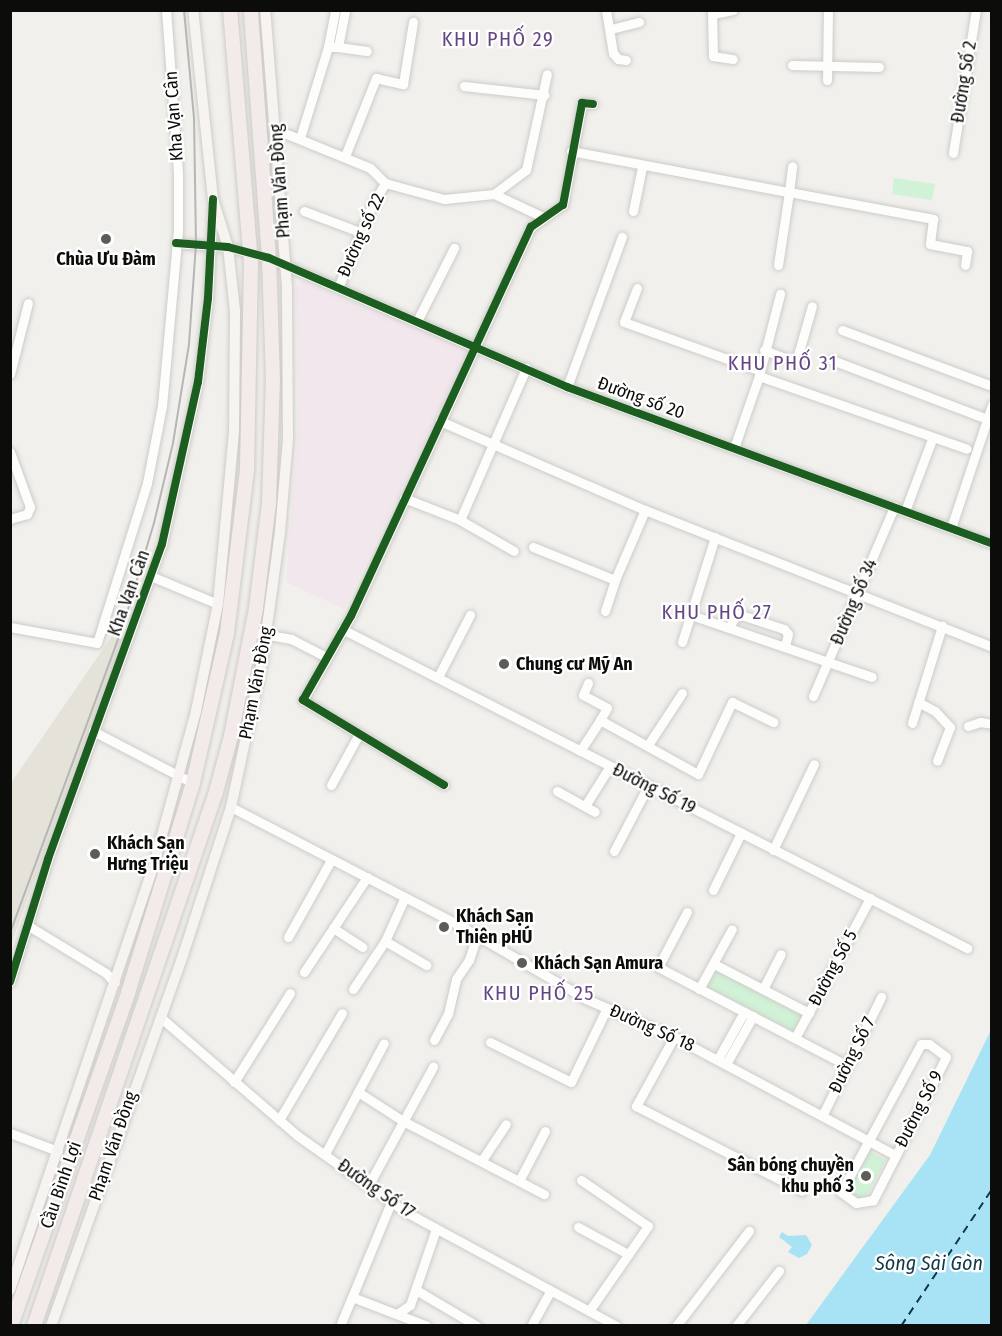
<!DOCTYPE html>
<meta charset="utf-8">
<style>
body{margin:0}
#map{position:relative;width:1002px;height:1336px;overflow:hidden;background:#f1f0ec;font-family:"Fira Sans Condensed",sans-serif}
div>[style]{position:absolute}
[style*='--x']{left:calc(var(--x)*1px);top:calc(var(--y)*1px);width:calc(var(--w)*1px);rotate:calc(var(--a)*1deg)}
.commercial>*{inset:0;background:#f3e7ee}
.built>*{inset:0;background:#e5e2d9}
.green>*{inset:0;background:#d1f2d6}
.water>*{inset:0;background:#a7e3f4}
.ferry>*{height:1.5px;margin-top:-0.75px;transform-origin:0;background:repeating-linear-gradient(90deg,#113945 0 8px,transparent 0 14px)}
.roads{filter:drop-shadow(0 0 2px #cdccc9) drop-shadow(0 0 2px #cdccc9)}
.minor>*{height:9px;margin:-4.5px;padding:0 4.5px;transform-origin:4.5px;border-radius:4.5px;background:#fdfdfc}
.major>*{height:10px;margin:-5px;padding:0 5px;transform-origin:5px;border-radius:5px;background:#f7f3f0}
.highway>*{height:14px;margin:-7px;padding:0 7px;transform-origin:7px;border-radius:7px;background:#f3ebe9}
.rail>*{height:2px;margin:-1px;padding:0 1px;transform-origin:1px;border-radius:1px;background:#b6b6b5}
.cycleway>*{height:8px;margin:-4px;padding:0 4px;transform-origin:4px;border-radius:4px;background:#1b5e20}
.dots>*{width:16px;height:16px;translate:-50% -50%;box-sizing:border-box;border:3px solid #fff;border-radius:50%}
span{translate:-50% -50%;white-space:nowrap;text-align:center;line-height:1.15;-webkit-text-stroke:4.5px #fff;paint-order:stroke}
.street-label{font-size:18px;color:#0c0c0a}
.poi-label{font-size:18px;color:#0c0c0a;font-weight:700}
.left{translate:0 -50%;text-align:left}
.right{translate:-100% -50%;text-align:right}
.neighbourhood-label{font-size:20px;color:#644682;letter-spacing:1.5px}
.water-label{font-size:20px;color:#113945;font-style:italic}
.frame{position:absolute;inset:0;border:12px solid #0c0c0a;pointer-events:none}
</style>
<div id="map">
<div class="commercial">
<div style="clip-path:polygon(302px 281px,468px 350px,344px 609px,286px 582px,298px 429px,296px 287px)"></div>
</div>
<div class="built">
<div style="clip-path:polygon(114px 633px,124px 636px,11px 944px,11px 783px)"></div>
</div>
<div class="green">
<div style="clip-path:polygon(894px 178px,935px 184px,932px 200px,892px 194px)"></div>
<div style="clip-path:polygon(716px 969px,803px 1014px,794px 1032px,707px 987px)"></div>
<div style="clip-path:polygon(868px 1151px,886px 1160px,864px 1201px,847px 1192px)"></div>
</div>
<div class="water">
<div style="clip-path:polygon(991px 1030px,991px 1325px,806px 1325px,930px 1155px)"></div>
<div style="clip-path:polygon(782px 1232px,788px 1236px,806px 1235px,812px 1245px,807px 1254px,799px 1258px,788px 1252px,792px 1247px,779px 1237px)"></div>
</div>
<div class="ferry">
<div style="--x:901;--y:1326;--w:164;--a:-56.4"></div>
</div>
<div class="roads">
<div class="minor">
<div style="--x:606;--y:10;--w:44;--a:80.8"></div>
<div style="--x:613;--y:53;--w:8;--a:50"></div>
<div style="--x:618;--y:59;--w:8;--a:7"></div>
<div style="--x:712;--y:10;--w:46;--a:88.8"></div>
<div style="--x:713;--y:56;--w:20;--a:9"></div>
<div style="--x:713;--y:14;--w:20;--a:-11"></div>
<div style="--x:611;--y:29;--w:29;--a:-14"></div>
<div style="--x:328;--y:47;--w:10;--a:0"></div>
<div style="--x:338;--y:47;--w:38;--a:-79"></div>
<div style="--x:338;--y:47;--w:29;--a:8"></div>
<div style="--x:792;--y:65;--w:87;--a:1.3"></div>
<div style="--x:827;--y:80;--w:70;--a:-89.2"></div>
<div style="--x:464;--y:86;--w:81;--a:6.4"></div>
<div style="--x:277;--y:130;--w:100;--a:22.2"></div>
<div style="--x:370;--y:168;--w:21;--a:45"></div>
<div style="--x:385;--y:183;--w:61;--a:15.2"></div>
<div style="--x:444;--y:199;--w:50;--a:-5.7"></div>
<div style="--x:494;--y:194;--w:40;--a:-37"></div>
<div style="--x:526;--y:170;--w:98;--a:-77.7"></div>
<div style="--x:300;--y:138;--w:95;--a:-72.9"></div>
<div style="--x:328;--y:47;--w:38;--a:-79"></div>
<div style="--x:571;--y:151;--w:222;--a:10.7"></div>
<div style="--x:789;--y:192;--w:26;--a:-83"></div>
<div style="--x:953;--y:153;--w:145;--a:-80.9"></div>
<div style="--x:345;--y:156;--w:84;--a:-68.3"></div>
<div style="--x:376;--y:78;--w:28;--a:13"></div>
<div style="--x:403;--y:84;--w:63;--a:-80.8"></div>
<div style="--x:494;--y:194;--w:52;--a:25.1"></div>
<div style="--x:304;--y:211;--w:60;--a:20.6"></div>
<div style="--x:633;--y:211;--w:45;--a:-78.4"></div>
<div style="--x:176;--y:243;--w:52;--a:4.4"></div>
<div style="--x:228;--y:247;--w:42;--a:15"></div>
<div style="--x:269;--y:258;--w:325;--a:23.4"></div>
<div style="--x:567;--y:387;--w:453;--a:20.2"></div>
<div style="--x:778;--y:265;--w:74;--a:-81.4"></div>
<div style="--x:789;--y:192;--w:147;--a:10.6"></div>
<div style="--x:933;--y:219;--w:25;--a:97"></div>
<div style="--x:930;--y:244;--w:38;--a:11"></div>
<div style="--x:967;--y:251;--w:14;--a:98"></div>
<div style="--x:338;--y:288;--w:90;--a:-67.7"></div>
<div style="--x:372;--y:205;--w:26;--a:-59"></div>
<div style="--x:637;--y:288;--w:36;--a:111"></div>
<div style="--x:624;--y:322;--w:142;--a:19.7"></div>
<div style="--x:417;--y:321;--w:82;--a:-63.1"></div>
<div style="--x:842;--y:330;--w:160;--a:20.5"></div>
<div style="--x:764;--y:350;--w:34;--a:21"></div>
<div style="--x:796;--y:362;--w:58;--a:-74.1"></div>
<div style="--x:832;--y:360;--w:166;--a:20.8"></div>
<div style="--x:10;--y:374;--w:73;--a:-75.8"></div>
<div style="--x:759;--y:376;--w:220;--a:19.3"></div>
<div style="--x:567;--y:387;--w:160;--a:-69.9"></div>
<div style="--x:440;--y:421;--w:223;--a:23.5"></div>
<div style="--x:645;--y:510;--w:373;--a:21.5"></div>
<div style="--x:734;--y:448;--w:76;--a:-70.9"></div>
<div style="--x:759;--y:376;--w:85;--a:-75.6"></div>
<div style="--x:10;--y:452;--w:59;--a:70"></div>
<div style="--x:30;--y:507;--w:8;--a:113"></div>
<div style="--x:27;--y:514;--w:18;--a:164"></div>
<div style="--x:404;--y:498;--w:60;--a:21.4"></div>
<div style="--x:460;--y:520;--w:62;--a:29.9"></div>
<div style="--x:905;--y:511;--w:77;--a:-69.4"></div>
<div style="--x:460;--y:520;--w:166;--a:-66.5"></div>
<div style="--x:951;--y:528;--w:130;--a:-71.6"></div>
<div style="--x:533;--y:547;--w:88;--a:21.9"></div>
<div style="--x:615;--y:580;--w:76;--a:-66.8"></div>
<div style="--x:153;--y:577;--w:70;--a:22.6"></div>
<div style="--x:605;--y:611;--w:33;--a:-72"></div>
<div style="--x:691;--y:615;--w:191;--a:18.9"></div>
<div style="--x:10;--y:627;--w:88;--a:10.4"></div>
<div style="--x:97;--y:643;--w:168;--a:-72.6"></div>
<div style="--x:147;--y:483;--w:78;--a:-79"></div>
<div style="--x:162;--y:406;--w:176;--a:-84.8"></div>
<div style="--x:178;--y:231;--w:58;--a:-90"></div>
<div style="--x:178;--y:173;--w:163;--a:-94.2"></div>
<div style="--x:729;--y:628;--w:16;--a:-63"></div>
<div style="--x:736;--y:614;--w:5;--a:11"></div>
<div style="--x:741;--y:615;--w:45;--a:18"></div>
<div style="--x:784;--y:629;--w:6;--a:51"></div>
<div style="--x:788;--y:634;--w:12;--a:104"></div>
<div style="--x:342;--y:629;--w:702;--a:27.04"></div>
<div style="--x:252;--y:632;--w:40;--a:10"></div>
<div style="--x:291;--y:639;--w:39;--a:27"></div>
<div style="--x:682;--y:642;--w:110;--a:-72.6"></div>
<div style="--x:438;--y:677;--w:70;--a:-62.7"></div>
<div style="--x:588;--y:683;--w:13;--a:113"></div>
<div style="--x:583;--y:695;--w:27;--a:28"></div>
<div style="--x:607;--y:708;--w:14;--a:120"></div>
<div style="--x:813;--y:696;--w:206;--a:-66.8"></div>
<div style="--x:918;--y:702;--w:19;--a:28"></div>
<div style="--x:935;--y:711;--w:22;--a:47"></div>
<div style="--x:950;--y:727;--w:36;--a:111"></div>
<div style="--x:912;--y:723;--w:102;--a:-72.8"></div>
<div style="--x:968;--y:726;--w:13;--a:-18"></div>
<div style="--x:980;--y:722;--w:12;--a:9"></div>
<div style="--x:93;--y:731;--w:113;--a:27.5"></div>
<div style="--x:648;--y:745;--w:62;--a:-56.8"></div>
<div style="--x:580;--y:751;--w:37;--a:-57"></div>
<div style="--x:600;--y:720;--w:112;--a:28.9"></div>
<div style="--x:698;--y:774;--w:80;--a:-64.7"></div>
<div style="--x:732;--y:702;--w:46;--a:26"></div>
<div style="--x:331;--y:785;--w:58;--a:-61.2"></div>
<div style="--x:444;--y:785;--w:165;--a:-148.9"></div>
<div style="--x:303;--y:700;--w:97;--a:-60.3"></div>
<div style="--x:351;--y:616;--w:429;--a:-65.2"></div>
<div style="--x:531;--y:227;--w:39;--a:-35"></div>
<div style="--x:563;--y:205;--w:104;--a:-79.4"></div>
<div style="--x:582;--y:103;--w:11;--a:5"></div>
<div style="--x:557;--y:791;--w:43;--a:28.9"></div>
<div style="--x:585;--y:806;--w:47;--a:-58"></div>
<div style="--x:231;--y:807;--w:263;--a:27.4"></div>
<div style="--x:464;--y:928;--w:141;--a:30.2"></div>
<div style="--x:586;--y:999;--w:96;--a:23.4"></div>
<div style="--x:674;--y:1037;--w:251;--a:28.1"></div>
<div style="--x:773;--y:850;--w:95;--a:-64.5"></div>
<div style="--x:614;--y:851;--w:73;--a:-62.4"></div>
<div style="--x:713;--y:890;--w:64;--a:-63.8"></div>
<div style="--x:687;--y:912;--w:62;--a:117.8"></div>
<div style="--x:658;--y:967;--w:212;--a:27.5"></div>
<div style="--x:27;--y:925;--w:92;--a:31.3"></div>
<div style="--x:106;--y:973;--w:13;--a:48"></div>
<div style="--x:333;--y:928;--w:35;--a:33"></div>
<div style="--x:288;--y:937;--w:88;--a:-60.8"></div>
<div style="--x:385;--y:941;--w:48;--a:30.3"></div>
<div style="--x:714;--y:964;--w:107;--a:27.3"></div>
<div style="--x:304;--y:972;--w:114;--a:-56.4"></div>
<div style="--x:10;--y:982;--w:129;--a:-72.8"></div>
<div style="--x:48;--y:859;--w:335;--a:-70.1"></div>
<div style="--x:162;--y:544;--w:166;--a:-77.5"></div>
<div style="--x:198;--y:382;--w:85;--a:-83.2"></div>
<div style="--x:208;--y:298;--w:96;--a:-87"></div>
<div style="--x:353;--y:989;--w:58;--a:-56.3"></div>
<div style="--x:385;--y:941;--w:48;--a:-65.6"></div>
<div style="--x:699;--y:989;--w:68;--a:-61.2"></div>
<div style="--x:763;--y:989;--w:39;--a:-63"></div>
<div style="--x:160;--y:1017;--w:182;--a:40.8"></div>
<div style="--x:298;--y:1136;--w:130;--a:35.3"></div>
<div style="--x:404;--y:1211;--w:242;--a:28.4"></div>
<div style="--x:674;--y:1037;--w:79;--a:118.8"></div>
<div style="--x:636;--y:1106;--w:186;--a:27.1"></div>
<div style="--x:795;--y:1038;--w:159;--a:-61.8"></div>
<div style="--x:434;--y:1040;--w:30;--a:-62"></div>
<div style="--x:448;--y:1014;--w:36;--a:-77"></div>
<div style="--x:456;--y:979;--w:23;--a:-56"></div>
<div style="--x:469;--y:960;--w:26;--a:-72"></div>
<div style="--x:490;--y:1042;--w:90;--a:26.3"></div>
<div style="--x:571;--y:1082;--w:82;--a:-64.1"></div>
<div style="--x:921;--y:1044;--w:8;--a:0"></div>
<div style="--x:929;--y:1044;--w:21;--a:37"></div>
<div style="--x:946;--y:1057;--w:161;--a:117"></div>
<div style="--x:873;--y:1200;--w:17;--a:170"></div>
<div style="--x:856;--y:1203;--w:19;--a:-144"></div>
<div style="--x:841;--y:1192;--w:168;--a:-61.6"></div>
<div style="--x:718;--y:1059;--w:54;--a:-61"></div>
<div style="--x:726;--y:1064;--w:55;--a:-60.6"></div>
<div style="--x:234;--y:1082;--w:105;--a:-57.8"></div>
<div style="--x:358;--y:1092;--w:54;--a:32.8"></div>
<div style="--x:403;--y:1121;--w:159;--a:27.4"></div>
<div style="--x:823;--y:1114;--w:131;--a:-63.6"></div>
<div style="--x:279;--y:1120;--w:124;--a:-59.5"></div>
<div style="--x:10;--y:1133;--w:51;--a:20.6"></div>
<div style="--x:326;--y:1152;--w:123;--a:-62"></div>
<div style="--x:482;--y:1160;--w:43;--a:-56.3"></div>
<div style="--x:520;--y:1179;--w:54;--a:-62.5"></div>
<div style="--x:581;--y:1180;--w:81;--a:34.5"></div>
<div style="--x:648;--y:1226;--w:103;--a:124.8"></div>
<div style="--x:368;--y:1186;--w:136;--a:-61.4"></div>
<div style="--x:578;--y:1227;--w:57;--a:28.4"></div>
<div style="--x:416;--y:1290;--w:71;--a:30.5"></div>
<div style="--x:352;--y:1297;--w:80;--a:21.1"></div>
<div style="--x:397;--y:1314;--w:16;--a:-35"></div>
<div style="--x:410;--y:1305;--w:80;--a:-71.1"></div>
<div style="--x:340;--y:1326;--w:134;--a:-67.6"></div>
<div style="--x:531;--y:1326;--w:39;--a:-61"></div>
<div style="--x:676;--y:1326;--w:120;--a:-52.5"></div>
<div style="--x:736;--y:1326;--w:70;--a:-52"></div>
</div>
<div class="major">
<div style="--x:10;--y:1290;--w:450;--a:-71.3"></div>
<div style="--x:154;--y:864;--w:159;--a:-74.6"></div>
<div style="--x:196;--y:711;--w:109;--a:-78.4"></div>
<div style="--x:218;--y:604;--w:173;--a:-84.7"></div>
<div style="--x:234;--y:432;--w:121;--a:-89.5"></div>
<div style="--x:235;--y:311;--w:64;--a:-96.2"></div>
<div style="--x:228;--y:247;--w:50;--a:-107.4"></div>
<div style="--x:213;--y:199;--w:190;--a:-96"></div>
<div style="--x:51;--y:1326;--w:394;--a:-70.4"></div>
<div style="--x:183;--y:955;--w:156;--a:-72"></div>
<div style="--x:231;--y:807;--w:147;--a:-77.9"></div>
<div style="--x:262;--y:663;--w:132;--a:-82.2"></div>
<div style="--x:280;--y:532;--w:94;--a:-85.1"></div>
<div style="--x:288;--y:438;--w:151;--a:-90.4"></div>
<div style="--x:287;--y:287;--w:278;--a:-94.5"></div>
</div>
<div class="highway">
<div style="--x:11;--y:1326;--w:353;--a:-70.6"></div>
<div style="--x:128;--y:993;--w:220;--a:-72.8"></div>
<div style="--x:193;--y:783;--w:154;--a:-77.2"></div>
<div style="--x:227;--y:633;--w:164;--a:-83"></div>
<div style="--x:247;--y:470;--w:206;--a:-88.9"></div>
<div style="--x:251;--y:264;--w:255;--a:-94.7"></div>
<div style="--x:34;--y:1326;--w:564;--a:-71.18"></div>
<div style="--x:216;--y:792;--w:58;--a:-75"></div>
<div style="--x:231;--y:736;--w:130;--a:-78.9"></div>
<div style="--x:256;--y:608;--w:105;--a:-82.9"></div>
<div style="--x:269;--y:504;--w:125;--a:-88.2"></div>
<div style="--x:273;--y:379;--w:121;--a:-91.9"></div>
<div style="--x:269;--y:258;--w:249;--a:-94.2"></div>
</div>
</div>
<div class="rail">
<div style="--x:10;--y:933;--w:324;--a:-69.8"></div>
<div style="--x:122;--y:629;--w:111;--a:-73.2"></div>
<div style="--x:154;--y:523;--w:82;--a:-76.6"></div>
<div style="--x:173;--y:443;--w:100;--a:-80.8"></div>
<div style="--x:189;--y:344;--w:100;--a:-86"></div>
<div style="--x:196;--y:244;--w:126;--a:-90.9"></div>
<div style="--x:194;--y:118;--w:108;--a:-95.3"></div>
</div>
<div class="cycleway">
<div style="--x:176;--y:243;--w:52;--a:4.4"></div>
<div style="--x:228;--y:247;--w:42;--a:15"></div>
<div style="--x:269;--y:258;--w:325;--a:23.4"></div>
<div style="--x:567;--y:387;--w:453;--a:20.2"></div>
<div style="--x:444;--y:785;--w:165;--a:-148.9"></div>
<div style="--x:303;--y:700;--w:97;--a:-60.3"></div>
<div style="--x:351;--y:616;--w:429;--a:-65.2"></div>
<div style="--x:531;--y:227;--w:39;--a:-35"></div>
<div style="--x:563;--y:205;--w:104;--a:-79.4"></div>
<div style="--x:582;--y:103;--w:11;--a:5"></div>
<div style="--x:10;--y:982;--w:129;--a:-72.8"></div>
<div style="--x:48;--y:859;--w:335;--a:-70.1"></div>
<div style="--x:162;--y:544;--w:166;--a:-77.5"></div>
<div style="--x:198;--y:382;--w:85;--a:-83.2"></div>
<div style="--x:208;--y:298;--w:99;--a:-87.1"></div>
</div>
<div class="dots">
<div style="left:106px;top:239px;background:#5c5c59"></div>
<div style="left:504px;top:664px;background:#5c5c59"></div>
<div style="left:95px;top:854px;background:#5c5c59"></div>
<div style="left:444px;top:927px;background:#5c5c59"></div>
<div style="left:522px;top:963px;background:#5c5c59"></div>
<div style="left:866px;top:1176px;background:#5c5c59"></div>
</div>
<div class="street-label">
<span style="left:964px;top:82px;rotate:-81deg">Đường Số 2</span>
<span style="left:174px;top:116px;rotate:-94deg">Kha Vạn Cân</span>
<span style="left:280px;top:181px;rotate:-94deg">Phạm Văn Đồng</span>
<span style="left:361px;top:235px;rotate:-66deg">Đường số 22</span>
<span style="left:641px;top:398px;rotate:20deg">Đường số 20</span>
<span style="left:129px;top:593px;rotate:-70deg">Kha Vạn Cân</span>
<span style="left:854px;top:602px;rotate:-67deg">Đường Số 34</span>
<span style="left:256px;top:683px;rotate:-79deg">Phạm Văn Đồng</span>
<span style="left:654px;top:789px;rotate:27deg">Đường Số 19</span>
<span style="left:833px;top:968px;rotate:-62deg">Đường Số 5</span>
<span style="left:652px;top:1028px;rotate:24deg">Đường Số 18</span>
<span style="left:852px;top:1055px;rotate:-64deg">Đường Số 7</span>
<span style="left:919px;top:1109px;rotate:-63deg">Đường Số 9</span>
<span style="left:113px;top:1146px;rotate:-71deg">Phạm Văn Đồng</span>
<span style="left:61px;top:1185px;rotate:-71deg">Cầu Bình Lợi</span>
<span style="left:376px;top:1189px;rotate:35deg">Đường Số 17</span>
</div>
<div class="poi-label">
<span style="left:106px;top:259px">Chùa Ưu Đàm</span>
<span class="left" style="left:516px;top:664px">Chung cư Mỹ An</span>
<span class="left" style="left:107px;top:854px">Khách Sạn<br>Hưng Triệu</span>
<span class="left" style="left:456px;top:927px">Khách Sạn<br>Thiên pHÚ</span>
<span class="left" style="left:534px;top:963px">Khách Sạn Amura</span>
<span class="right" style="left:854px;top:1176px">Sân bóng chuyền<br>khu phố 3</span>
</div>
<div class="neighbourhood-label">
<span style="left:498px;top:39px">KHU PHỐ 29</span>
<span style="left:783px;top:363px">KHU PHỐ 31</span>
<span style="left:717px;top:612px">KHU PHỐ 27</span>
<span style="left:539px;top:993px">KHU PHỐ 25</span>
</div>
<div class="water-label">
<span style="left:929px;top:1263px">Sông Sài Gòn</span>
</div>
<div class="frame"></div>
</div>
